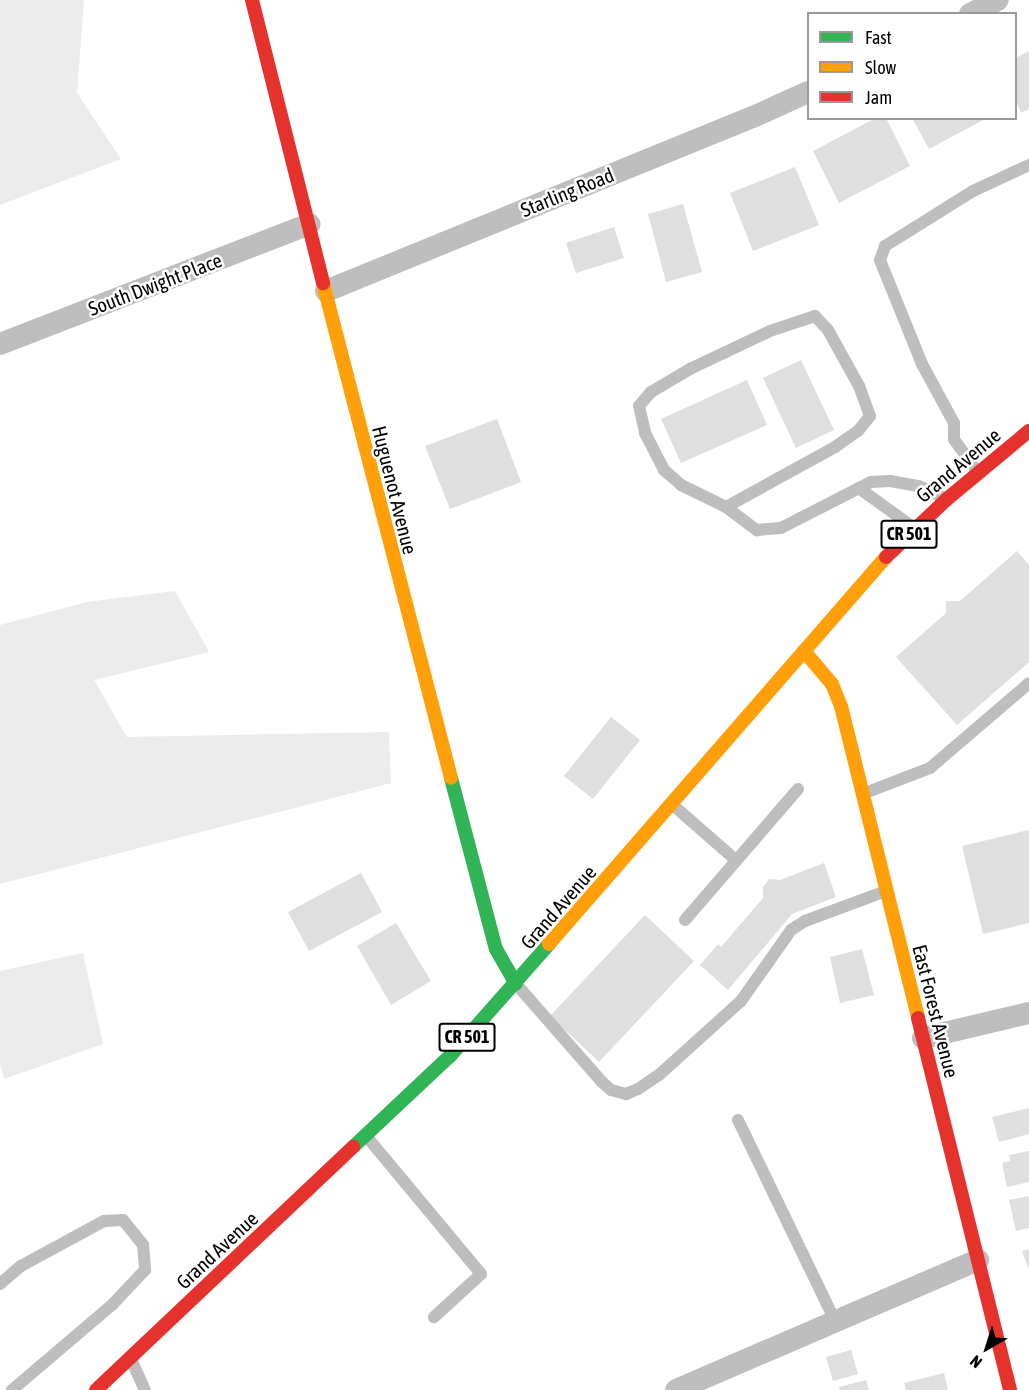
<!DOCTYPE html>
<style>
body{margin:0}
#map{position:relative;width:1029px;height:1390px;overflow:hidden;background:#fff;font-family:"Asap Condensed",sans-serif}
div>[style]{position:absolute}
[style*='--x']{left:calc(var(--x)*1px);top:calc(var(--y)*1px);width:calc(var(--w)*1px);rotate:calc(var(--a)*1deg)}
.green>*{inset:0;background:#ececec}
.building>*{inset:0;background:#dfdfdf}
.lane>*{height:12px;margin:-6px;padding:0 6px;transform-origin:6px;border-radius:6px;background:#bebebe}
.street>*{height:22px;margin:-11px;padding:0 11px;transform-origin:11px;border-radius:11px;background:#bebebe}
.fast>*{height:14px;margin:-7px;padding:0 7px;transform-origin:7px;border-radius:7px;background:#30b455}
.slow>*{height:14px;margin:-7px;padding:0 7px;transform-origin:7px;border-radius:7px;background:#ff9f0a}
.jam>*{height:14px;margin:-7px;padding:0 7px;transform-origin:7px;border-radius:7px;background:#e5322d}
span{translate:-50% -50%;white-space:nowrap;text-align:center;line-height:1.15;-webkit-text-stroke:5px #fff;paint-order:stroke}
.shield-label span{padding:2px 4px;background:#fff;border:2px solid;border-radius:4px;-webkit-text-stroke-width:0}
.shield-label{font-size:18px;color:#000;font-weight:700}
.street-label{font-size:20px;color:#000}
.legend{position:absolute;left:807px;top:12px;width:210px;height:108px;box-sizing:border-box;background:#fff;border:2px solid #999;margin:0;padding:8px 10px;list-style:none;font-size:18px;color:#000}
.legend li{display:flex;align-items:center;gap:12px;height:30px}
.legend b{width:30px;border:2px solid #999}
.north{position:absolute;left:957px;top:1318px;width:60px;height:60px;-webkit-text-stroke:4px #fff;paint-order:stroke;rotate:219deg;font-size:16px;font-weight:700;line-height:24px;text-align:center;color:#000}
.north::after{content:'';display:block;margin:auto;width:21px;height:27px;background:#000;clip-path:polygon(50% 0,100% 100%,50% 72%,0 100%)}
</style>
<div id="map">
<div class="green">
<div style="clip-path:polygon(0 0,84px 0,77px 93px,121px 159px,0 205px)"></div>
<div style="clip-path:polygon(175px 591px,209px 652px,94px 680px,127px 737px,389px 732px,391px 783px,0 884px,0 625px,87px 602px)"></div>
<div style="clip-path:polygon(83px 953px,103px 1044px,4px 1079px,0 1064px,0 971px)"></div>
</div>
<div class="building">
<div style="clip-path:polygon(1029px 51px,1029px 109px,1021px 113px,1016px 101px,1016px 58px)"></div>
<div style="clip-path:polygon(876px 118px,886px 118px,910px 166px,839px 203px,813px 151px)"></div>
<div style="clip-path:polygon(912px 118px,987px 118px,929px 149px)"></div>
<div style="clip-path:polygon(795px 167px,819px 225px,753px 251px,730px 193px)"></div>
<div style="clip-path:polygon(683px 204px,702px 272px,666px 282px,648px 214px)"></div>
<div style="clip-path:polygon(614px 227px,624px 258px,576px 273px,566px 243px)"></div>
<div style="clip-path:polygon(801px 360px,834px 430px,796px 448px,763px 378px)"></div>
<div style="clip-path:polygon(747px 380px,767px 425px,681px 463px,661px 419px)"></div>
<div style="clip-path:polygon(497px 419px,521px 482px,450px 509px,425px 446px)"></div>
<div style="clip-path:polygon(1017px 551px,1029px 565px,1029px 662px,957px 725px,896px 657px,946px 613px,946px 601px,960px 601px)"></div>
<div style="clip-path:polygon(611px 717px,640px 740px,593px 799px,564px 776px)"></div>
<div style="clip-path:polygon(1029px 830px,1029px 923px,983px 934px,962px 846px)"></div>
<div style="clip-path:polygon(824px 863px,836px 897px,792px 914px,728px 990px,700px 965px,718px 944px,721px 947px,763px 898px,763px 887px,769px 879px,780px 880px)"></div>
<div style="clip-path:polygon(361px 873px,382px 912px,309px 951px,288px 912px)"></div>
<div style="clip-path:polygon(645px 915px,694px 961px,599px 1062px,550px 1016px)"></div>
<div style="clip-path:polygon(396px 923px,431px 981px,391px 1005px,357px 946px)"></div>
<div style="clip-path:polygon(862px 949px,874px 995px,840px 1003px,830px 957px)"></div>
<div style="clip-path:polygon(1029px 1108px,1029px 1134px,999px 1142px,992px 1117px)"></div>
<div style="clip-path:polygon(1029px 1151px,1029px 1182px,1007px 1187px,1002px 1163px,1010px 1161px,1009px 1155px)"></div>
<div style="clip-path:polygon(1029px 1196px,1029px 1228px,1016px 1231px,1009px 1200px)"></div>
<div style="clip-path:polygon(1029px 1249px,1029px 1270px,1022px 1251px)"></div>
<div style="clip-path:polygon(851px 1350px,858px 1374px,833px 1381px,826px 1357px)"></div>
<div style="clip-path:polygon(944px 1373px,948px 1390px,906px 1390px,904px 1383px)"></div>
<div style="clip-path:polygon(866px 1380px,869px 1390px,840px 1390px,839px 1387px)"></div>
</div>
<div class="lane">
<div style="--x:977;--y:471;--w:39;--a:-126"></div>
<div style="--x:954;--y:439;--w:16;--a:-90"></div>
<div style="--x:954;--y:423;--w:67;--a:-118.5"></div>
<div style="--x:922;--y:364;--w:112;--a:-112"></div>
<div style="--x:880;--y:260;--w:15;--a:-70"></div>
<div style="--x:885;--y:246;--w:104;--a:-32"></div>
<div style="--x:973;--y:191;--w:62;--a:-24.9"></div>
<div style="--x:726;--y:507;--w:124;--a:-28.8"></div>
<div style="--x:835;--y:447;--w:28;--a:-35"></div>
<div style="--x:858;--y:431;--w:19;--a:-51"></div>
<div style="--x:870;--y:416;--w:32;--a:-110"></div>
<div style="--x:859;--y:386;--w:64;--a:-119"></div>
<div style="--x:828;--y:330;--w:19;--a:-133"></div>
<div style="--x:815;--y:316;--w:47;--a:161.6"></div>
<div style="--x:770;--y:331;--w:89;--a:154.6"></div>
<div style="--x:690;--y:369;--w:45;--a:149.5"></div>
<div style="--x:651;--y:392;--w:18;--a:131"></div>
<div style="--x:639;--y:406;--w:28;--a:77"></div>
<div style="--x:645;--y:433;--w:42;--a:62.8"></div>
<div style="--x:664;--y:470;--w:23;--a:41"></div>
<div style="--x:681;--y:485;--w:50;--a:26.1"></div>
<div style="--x:726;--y:507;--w:39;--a:37"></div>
<div style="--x:757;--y:530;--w:24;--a:-5"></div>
<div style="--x:781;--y:528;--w:88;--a:-27.1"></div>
<div style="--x:914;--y:528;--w:68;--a:-144"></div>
<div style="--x:859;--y:488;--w:13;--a:-27"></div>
<div style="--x:871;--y:482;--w:19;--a:-3"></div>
<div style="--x:890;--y:481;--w:29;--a:10"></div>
<div style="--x:919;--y:486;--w:29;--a:25"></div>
<div style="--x:865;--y:793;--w:70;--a:-21"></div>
<div style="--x:930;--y:768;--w:130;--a:-40.6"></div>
<div style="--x:674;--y:806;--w:82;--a:41.1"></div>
<div style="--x:685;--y:920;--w:173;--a:-49.2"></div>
<div style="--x:517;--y:985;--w:128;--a:48.8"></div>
<div style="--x:601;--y:1081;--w:13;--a:42"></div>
<div style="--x:611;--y:1090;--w:16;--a:15"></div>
<div style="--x:626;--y:1094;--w:13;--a:-23"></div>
<div style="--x:638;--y:1089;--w:25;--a:-34"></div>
<div style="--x:659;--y:1075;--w:110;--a:-42.1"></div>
<div style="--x:741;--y:1001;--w:87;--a:-54.8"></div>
<div style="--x:791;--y:930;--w:17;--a:-33"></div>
<div style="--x:805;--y:921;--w:86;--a:-20.3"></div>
<div style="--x:738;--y:1120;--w:225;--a:64.2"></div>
<div style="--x:367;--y:1137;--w:178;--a:50.2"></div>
<div style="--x:481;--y:1274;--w:64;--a:137.5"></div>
<div style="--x:0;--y:1284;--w:28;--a:-41"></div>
<div style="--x:21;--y:1266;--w:94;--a:-28.5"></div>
<div style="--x:104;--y:1221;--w:19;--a:-3"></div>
<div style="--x:123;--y:1220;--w:32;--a:51"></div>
<div style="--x:143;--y:1245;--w:25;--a:85"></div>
<div style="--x:145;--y:1270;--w:47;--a:133.3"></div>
<div style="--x:113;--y:1304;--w:133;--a:139.6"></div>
<div style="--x:131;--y:1359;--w:34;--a:66"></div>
</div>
<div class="street">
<div style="--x:970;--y:14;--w:31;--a:-27"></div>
<div style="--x:326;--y:291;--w:461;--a:-22.2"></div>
<div style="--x:753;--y:117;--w:60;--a:-24.4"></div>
<div style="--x:0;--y:344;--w:332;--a:-21.2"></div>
<div style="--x:923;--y:1038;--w:109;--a:-13.3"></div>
<div style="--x:676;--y:1390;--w:329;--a:-23.3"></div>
</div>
<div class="fast">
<div style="--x:451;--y:778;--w:177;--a:75.3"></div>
<div style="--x:496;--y:949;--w:40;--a:60.3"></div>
<div style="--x:353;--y:1147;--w:133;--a:-43.2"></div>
<div style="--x:450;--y:1056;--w:149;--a:-48.5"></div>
</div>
<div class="slow">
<div style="--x:323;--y:283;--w:511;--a:75.5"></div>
<div style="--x:804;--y:651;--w:43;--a:49.7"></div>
<div style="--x:832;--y:684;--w:24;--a:68"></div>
<div style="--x:841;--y:706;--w:321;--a:76.1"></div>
<div style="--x:549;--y:944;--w:513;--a:-48.95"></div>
</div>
<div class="jam">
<div style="--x:252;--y:0;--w:292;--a:75.9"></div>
<div style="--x:886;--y:557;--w:84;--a:-43.6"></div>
<div style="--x:947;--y:499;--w:107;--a:-39.7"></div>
<div style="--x:918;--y:1018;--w:383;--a:76.1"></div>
<div style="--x:96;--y:1390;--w:354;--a:-43.4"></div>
</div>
<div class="shield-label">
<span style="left:909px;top:534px">CR 501</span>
<span style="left:467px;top:1037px">CR 501</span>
</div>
<div class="street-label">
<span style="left:567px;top:192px;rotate:-22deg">Starling Road</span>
<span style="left:155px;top:284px;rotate:-21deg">South Dwight Place</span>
<span style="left:958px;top:465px;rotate:-40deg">Grand Avenue</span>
<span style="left:395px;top:490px;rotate:76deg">Huguenot Avenue</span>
<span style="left:558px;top:907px;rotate:-49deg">Grand Avenue</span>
<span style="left:936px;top:1011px;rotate:76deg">East Forest Avenue</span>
<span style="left:217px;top:1250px;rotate:-43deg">Grand Avenue</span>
</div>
<ul class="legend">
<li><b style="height:8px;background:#30b455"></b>Fast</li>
<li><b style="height:8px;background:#ff9f0a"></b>Slow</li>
<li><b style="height:8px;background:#e5322d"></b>Jam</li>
</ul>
<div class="north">N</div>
</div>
